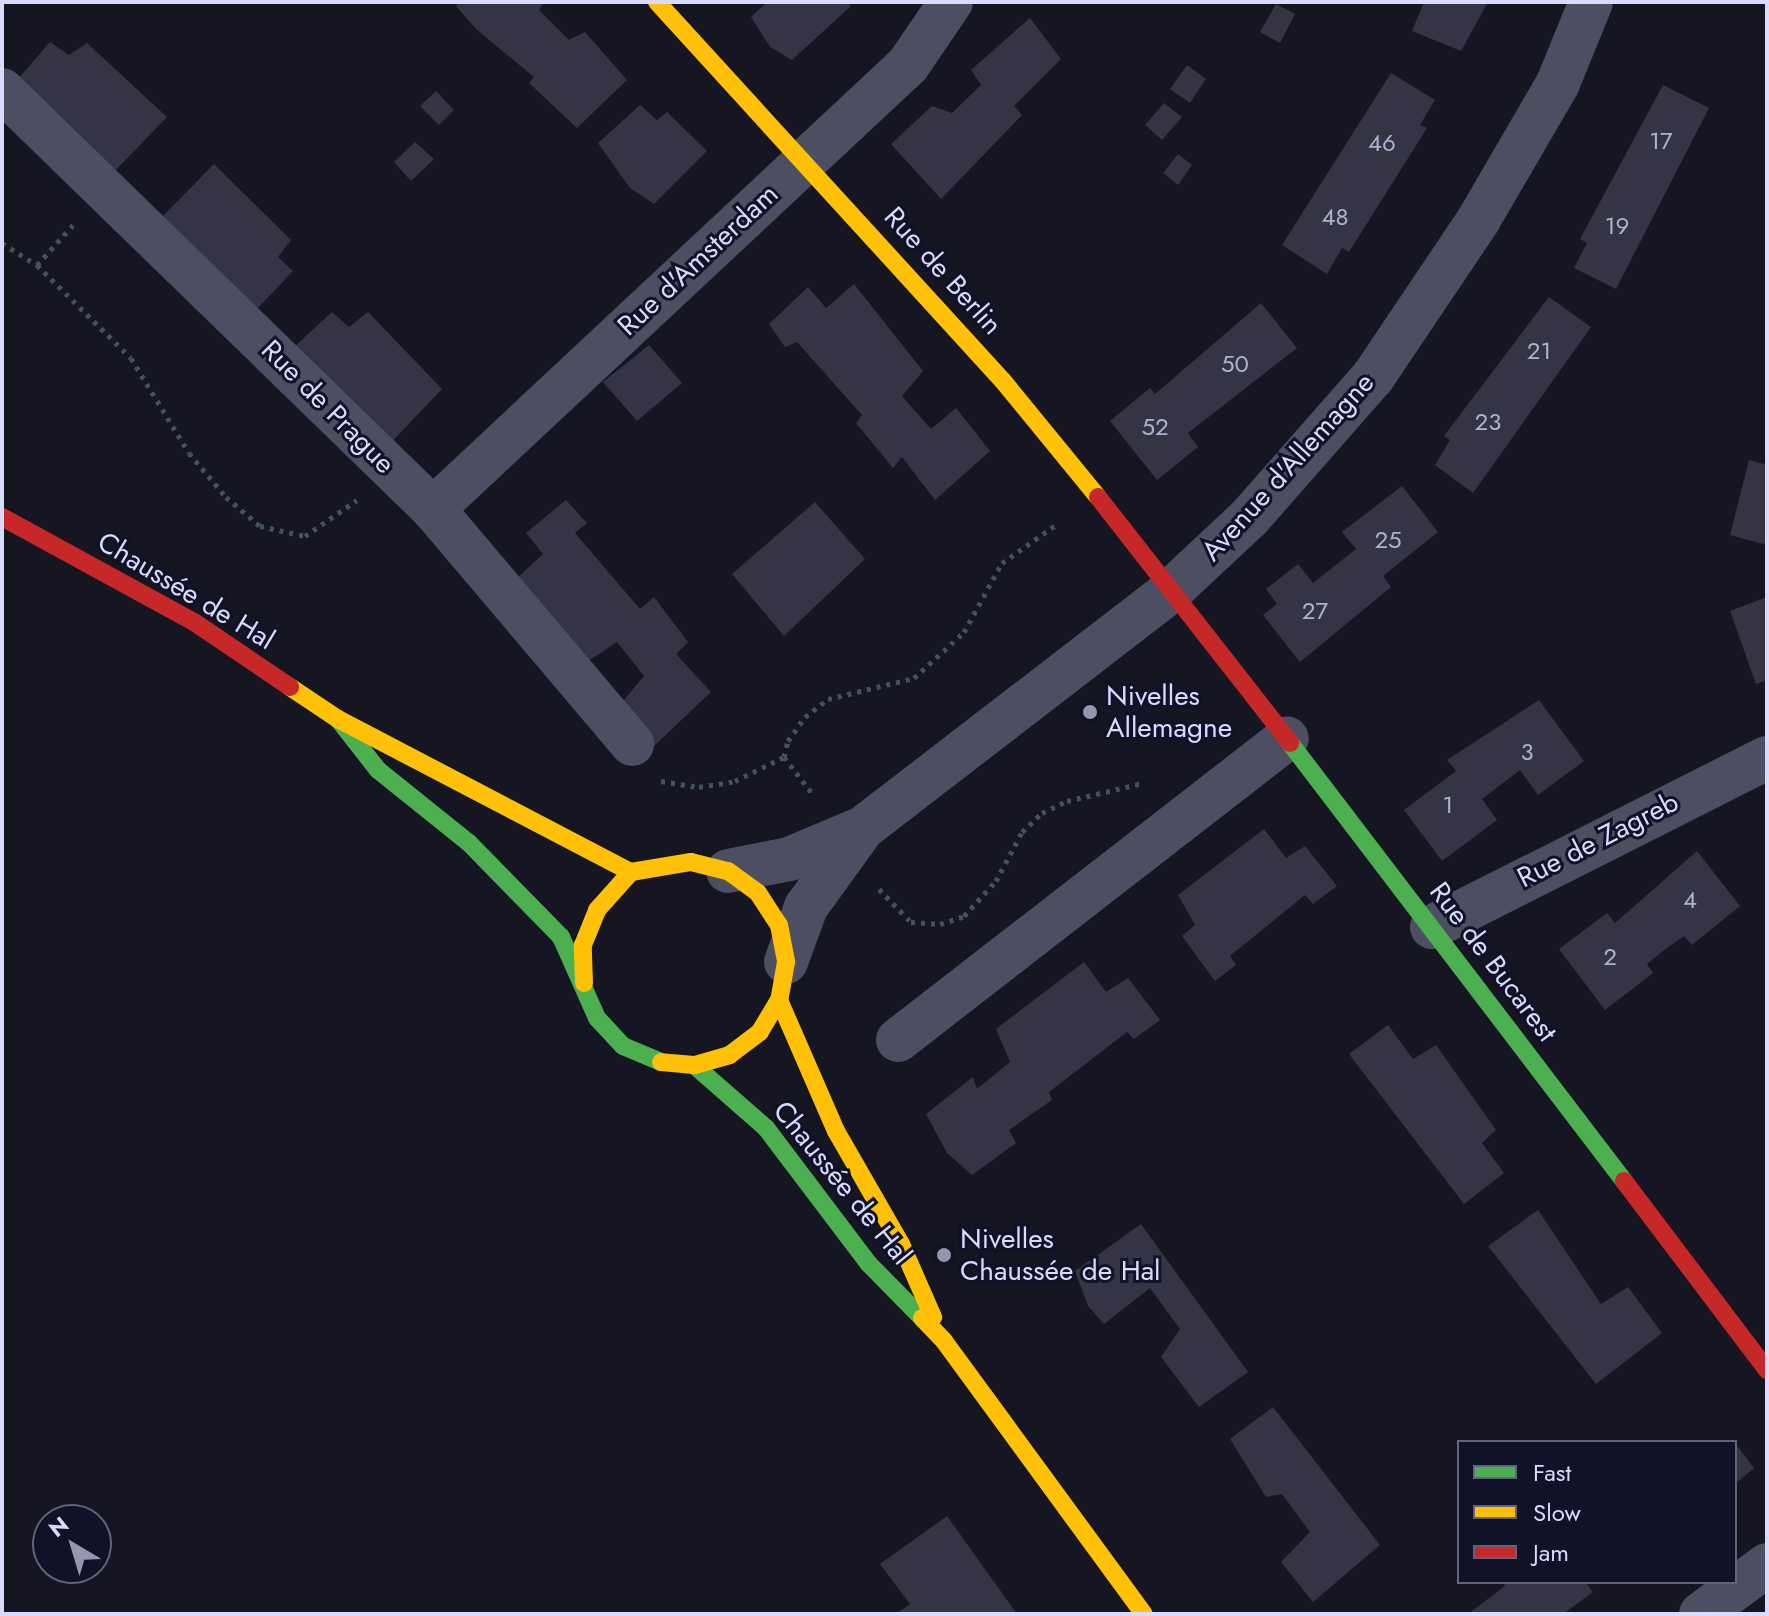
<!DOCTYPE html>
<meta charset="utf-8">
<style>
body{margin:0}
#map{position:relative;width:1769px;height:1616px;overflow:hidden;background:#161622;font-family:Jost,sans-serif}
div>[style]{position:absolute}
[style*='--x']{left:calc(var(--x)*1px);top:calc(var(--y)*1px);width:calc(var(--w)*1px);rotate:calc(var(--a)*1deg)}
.building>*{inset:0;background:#343444}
.path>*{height:5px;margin-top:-2.5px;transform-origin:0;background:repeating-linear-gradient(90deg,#44525b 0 4px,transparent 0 10px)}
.street>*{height:44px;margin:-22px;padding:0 22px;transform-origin:22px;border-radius:22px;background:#4c4e62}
.fast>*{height:18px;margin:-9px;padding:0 9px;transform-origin:9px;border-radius:9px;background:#4caf50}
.slow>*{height:18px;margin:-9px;padding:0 9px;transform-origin:9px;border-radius:9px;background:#ffc107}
.jam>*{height:18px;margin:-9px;padding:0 9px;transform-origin:9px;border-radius:9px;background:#c62828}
.dots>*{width:22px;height:22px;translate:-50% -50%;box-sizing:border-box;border:4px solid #111127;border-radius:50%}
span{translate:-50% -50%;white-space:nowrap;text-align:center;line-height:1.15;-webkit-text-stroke:6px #111127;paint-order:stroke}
.number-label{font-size:24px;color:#b0b1cf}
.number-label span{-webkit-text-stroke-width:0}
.street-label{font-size:28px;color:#d9dbfd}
.poi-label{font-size:28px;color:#d9dbfd}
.left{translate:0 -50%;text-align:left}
.frame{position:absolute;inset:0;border:4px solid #d9dbfd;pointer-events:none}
.legend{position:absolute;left:1457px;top:1440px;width:280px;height:144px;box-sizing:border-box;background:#111127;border:2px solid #61627d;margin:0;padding:10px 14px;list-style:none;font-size:24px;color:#d9dbfd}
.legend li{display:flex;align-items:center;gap:16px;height:40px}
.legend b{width:40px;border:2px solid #61627d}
.north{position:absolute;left:32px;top:1504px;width:80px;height:80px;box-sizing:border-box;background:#111127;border:2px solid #61627d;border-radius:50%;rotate:322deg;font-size:22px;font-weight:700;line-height:32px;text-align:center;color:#d9dbfd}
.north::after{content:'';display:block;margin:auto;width:28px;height:36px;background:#9596b0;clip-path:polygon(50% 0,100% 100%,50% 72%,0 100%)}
</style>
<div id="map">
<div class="building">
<div style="clip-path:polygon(461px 2px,544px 2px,539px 10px,569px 40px,585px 32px,627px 80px,577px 128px,529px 83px,534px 77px,476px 29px,456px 6px)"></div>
<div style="clip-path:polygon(767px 2px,847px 2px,851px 6px,792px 60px,770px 47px,751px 17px)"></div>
<div style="clip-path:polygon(1424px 2px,1488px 2px,1461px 51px,1412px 31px)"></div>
<div style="clip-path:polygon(1276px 4px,1295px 14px,1280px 43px,1260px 32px)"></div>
<div style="clip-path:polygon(1030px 18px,1061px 59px,1014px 106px,1022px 115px,941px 199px,891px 144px,932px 106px,952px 113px,981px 85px,971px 70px)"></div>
<div style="clip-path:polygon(50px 42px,69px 55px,87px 43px,167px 117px,111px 175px,17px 80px)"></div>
<div style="clip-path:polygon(1187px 65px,1206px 79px,1190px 103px,1170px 89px)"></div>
<div style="clip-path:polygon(1391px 73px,1435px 100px,1420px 125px,1427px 128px,1349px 252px,1342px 248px,1327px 274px,1282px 245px)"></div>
<div style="clip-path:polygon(1663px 85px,1709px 108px,1616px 289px,1574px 268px,1587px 243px,1580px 239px)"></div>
<div style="clip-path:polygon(436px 91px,454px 110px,439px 125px,420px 106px)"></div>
<div style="clip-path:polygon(1164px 103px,1182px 117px,1162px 140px,1145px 125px)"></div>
<div style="clip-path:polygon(640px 105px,657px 120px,667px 112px,707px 151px,654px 204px,630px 188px,598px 143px)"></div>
<div style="clip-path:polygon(415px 142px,434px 159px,411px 181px,394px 162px)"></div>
<div style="clip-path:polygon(1178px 154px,1192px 165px,1178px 185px,1163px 173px)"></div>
<div style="clip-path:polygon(214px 164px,291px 240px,278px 257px,293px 271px,257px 309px,161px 218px)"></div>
<div style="clip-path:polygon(854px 284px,923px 371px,902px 396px,931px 429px,956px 408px,990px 451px,935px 500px,902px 457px,893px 468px,856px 423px,862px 415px,797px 342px,785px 347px,769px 324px,808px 287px,826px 308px)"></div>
<div style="clip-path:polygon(1549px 297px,1591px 327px,1473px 493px,1435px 465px,1450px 440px,1444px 436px)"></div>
<div style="clip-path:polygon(1261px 303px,1297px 348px,1188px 433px,1198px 447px,1157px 480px,1110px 421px,1150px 388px,1155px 394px)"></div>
<div style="clip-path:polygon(332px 312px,349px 327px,368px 312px,442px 389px,386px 448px,294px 347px)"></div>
<div style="clip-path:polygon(649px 345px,682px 383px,637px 421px,603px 382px)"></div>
<div style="clip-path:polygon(1749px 460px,1767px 465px,1767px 545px,1730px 535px)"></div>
<div style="clip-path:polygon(1402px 486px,1438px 532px,1383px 576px,1391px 587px,1300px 662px,1263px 615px,1277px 604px,1266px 589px,1298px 564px,1313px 583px,1356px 549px,1342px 532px)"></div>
<div style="clip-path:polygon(566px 500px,587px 523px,575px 533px,640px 609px,654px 597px,688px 642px,676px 654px,711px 692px,654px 746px,619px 706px,644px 676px,617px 642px,584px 664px,514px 581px,543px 554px,526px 533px)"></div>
<div style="clip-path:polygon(815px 502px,865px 559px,784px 636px,732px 574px)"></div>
<div style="clip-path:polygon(1767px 597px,1767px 680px,1756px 684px,1730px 611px)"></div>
<div style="clip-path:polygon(1539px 700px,1584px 761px,1538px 795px,1520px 770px,1482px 799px,1497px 820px,1442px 861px,1404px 810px,1456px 771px,1447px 760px)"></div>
<div style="clip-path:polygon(1264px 829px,1286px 858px,1305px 846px,1337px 886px,1313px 904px,1305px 895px,1230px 956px,1236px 965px,1215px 981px,1182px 936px,1195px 925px,1178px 895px)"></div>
<div style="clip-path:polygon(1697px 851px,1740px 906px,1692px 945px,1684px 936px,1664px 950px,1647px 964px,1653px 973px,1605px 1010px,1559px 949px,1607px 913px,1615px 923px)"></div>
<div style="clip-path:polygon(1084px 962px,1106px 992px,1128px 978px,1160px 1020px,1134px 1039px,1127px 1032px,1049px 1092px,1052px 1100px,1009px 1130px,1016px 1143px,972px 1175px,947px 1153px,926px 1114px,973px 1077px,977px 1089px,1010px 1062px,996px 1029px)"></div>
<div style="clip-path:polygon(1388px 1025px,1413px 1059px,1436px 1045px,1496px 1130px,1482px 1143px,1504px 1173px,1464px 1204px,1349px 1054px)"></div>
<div style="clip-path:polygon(1538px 1210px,1601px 1304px,1628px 1287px,1662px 1333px,1596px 1384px,1488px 1246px)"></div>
<div style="clip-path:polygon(1141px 1224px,1248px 1372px,1199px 1407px,1161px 1357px,1180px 1329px,1150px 1288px,1104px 1324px,1088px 1306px,1075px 1271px)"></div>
<div style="clip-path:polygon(1273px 1407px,1380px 1545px,1313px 1602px,1281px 1562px,1310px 1532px,1282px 1494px,1266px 1497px,1230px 1439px)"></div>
<div style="clip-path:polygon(1735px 1443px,1754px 1468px,1735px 1484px)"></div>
<div style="clip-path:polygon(947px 1516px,1017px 1614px,896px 1614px,910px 1604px,880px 1564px)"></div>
<div style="clip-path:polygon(1503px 1582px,1585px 1582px,1593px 1592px,1563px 1614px,1468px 1614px,1505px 1586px)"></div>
</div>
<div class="path">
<div style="--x:2;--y:243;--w:41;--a:32.2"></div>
<div style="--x:37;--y:265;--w:54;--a:-48"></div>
<div style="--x:37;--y:265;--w:132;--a:44.7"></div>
<div style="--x:131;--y:358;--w:111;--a:58.6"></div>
<div style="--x:189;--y:453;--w:57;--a:49.9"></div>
<div style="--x:226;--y:497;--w:45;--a:40.5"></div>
<div style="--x:260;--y:526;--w:46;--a:12.5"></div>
<div style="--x:305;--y:536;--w:63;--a:-34.7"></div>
<div style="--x:784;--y:757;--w:49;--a:52.4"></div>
<div style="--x:661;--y:781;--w:38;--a:9"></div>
<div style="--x:699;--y:787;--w:36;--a:-9"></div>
<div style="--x:735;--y:781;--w:55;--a:-26.1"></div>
<div style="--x:784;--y:757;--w:16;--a:-76"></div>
<div style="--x:788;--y:741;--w:29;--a:-55"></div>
<div style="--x:805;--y:717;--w:29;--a:-38"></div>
<div style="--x:828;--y:699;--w:89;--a:-13.7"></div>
<div style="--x:914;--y:678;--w:68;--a:-42.6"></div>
<div style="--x:964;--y:632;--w:79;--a:-61.2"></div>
<div style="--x:1002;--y:563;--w:67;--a:-35.3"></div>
<div style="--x:879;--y:889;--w:46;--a:45.9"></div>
<div style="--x:911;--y:922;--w:29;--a:4"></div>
<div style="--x:940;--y:924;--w:25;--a:-18"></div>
<div style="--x:964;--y:916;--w:47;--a:-47.6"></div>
<div style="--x:996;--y:881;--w:55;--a:-62"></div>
<div style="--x:1022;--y:832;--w:28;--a:-44"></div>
<div style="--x:1042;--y:813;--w:28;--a:-26"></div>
<div style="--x:1067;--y:801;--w:78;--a:-13.3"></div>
</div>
<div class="street">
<div style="--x:2;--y:90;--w:601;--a:44.19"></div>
<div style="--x:433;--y:509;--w:308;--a:49.7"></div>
<div style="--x:433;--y:509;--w:650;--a:-43.07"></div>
<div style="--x:908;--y:65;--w:76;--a:-55.7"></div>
<div style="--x:728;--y:871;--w:62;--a:-11.1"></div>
<div style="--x:789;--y:859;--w:80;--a:-22.7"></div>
<div style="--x:863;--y:828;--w:391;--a:-37.6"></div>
<div style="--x:1173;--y:589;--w:104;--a:-43.1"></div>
<div style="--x:1249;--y:518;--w:188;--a:-48.7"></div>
<div style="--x:1373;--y:377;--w:190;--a:-56.1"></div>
<div style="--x:1479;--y:219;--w:157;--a:-59.8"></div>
<div style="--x:1558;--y:83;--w:87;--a:-67.8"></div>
<div style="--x:1432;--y:927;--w:375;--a:-26.8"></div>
<div style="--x:786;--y:962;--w:59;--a:-70"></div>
<div style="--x:806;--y:907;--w:97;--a:-54.2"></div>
<div style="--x:898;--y:1040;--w:492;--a:-37.8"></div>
<div style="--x:1701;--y:1614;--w:82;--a:-36.6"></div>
</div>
<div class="fast">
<div style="--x:338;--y:719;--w:65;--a:51.9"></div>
<div style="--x:378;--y:770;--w:117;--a:38.7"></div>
<div style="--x:469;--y:843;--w:132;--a:45.6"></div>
<div style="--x:561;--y:937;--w:89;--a:66"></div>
<div style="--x:597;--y:1018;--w:38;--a:47"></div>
<div style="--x:623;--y:1046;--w:41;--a:22.8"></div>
<div style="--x:1290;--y:743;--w:551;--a:52.67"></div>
<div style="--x:694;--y:1065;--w:96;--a:41.2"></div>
<div style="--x:766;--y:1128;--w:171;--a:52.9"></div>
<div style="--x:869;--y:1264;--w:76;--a:45.5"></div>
</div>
<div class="slow">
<div style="--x:657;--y:2;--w:513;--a:47.61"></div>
<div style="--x:1003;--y:381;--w:150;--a:50.7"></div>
<div style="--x:290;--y:687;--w:58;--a:33.7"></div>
<div style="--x:338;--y:719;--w:331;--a:27.6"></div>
<div style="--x:584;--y:983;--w:38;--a:-92"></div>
<div style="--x:583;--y:945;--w:38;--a:-68"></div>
<div style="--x:597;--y:910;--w:51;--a:-48.2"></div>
<div style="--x:631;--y:872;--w:61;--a:-9.5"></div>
<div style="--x:691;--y:862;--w:38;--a:14"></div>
<div style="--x:728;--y:871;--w:37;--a:36"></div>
<div style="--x:758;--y:893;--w:38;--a:57"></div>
<div style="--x:779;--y:925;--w:38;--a:79"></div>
<div style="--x:786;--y:962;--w:39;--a:100"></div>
<div style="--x:779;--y:1000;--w:37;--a:121"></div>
<div style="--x:760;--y:1032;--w:38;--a:143"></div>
<div style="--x:730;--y:1055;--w:37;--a:164"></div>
<div style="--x:694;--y:1065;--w:33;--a:-175"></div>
<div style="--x:779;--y:1000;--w:143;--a:66.5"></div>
<div style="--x:836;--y:1131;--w:130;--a:60.1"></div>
<div style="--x:901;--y:1244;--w:80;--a:66.3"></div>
<div style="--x:922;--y:1318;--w:32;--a:46"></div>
<div style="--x:944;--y:1341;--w:338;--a:53.8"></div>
</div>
<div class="jam">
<div style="--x:1098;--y:497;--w:312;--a:52"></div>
<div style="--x:2;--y:517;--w:219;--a:28.7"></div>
<div style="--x:194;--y:622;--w:116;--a:34.1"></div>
<div style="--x:1624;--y:1181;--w:237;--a:52.9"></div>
</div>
<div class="dots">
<div style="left:1090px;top:712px;background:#9596b0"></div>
<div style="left:944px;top:1255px;background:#9596b0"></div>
</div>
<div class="number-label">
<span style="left:1661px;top:141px">17</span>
<span style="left:1382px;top:143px">46</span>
<span style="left:1335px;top:217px">48</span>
<span style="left:1617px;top:226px">19</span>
<span style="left:1539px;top:351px">21</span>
<span style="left:1235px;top:364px">50</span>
<span style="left:1488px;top:422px">23</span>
<span style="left:1155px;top:427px">52</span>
<span style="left:1388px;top:540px">25</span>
<span style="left:1315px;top:611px">27</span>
<span style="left:1527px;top:752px">3</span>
<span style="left:1448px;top:805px">1</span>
<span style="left:1690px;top:900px">4</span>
<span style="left:1610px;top:957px">2</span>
</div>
<div class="street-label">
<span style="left:698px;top:260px;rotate:-43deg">Rue d'Amsterdam</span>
<span style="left:943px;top:271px;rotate:48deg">Rue de Berlin</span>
<span style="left:328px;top:407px;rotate:45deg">Rue de Prague</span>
<span style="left:1288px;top:467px;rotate:-48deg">Avenue d'Allemagne</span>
<span style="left:186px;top:591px;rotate:31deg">Chaussée de Hal</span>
<span style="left:1598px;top:840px;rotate:-27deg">Rue de Zagreb</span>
<span style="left:1493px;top:962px;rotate:53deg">Rue de Bucarest</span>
<span style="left:842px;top:1183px;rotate:51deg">Chaussée de Hal</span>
</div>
<div class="poi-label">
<span class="left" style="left:1106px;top:712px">Nivelles<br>Allemagne</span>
<span class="left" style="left:960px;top:1255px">Nivelles<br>Chaussée de Hal</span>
</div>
<div class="frame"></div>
<ul class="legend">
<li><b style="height:10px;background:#4caf50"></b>Fast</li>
<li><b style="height:10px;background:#ffc107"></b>Slow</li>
<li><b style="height:10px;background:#c62828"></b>Jam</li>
</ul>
<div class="north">N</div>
</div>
